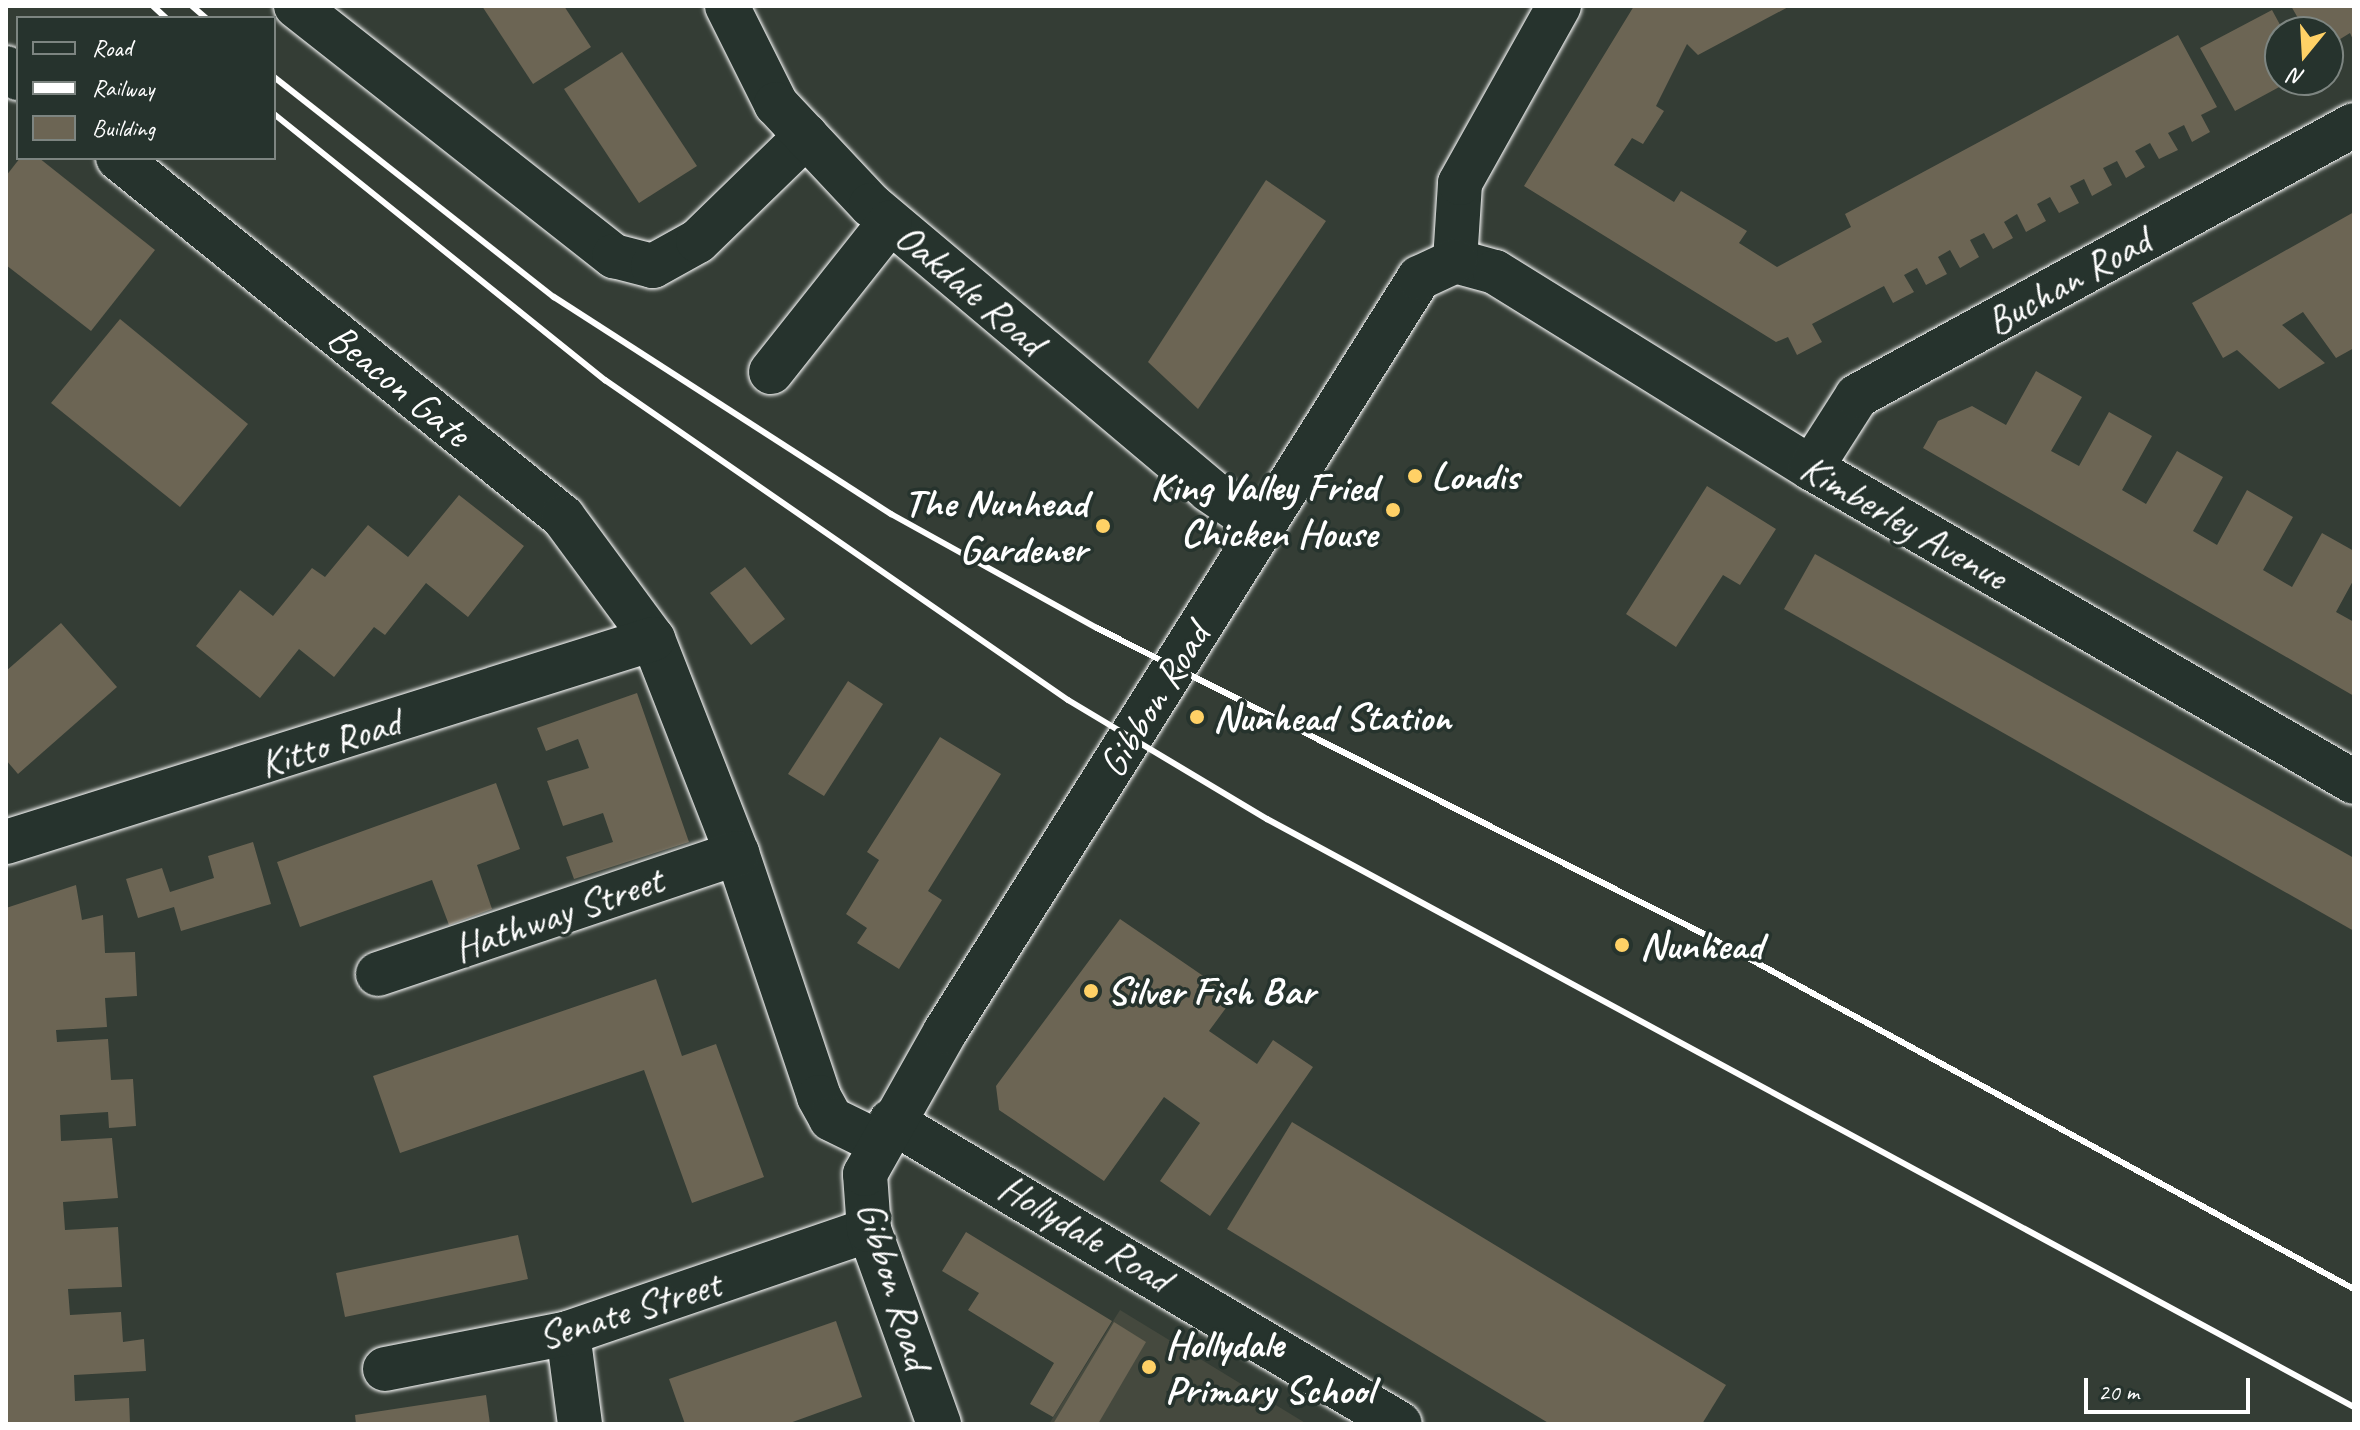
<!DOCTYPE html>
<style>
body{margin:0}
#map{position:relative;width:2360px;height:1430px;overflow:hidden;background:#343d35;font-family:Caveat,sans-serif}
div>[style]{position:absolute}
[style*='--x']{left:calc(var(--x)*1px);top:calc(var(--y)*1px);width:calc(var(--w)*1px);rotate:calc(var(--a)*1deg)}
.built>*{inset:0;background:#45493e}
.building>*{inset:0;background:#6c6554}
.roads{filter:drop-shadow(0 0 2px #fff) drop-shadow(0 0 2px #fff)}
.minor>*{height:44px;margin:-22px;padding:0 22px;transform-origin:22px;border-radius:22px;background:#26332d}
.rail>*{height:6px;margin:-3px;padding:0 3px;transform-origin:3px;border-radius:3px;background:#fff}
.dots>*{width:22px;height:22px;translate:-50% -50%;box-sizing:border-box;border:4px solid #26332d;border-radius:50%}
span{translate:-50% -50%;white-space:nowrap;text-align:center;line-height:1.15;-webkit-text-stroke:7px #26332d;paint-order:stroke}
.street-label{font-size:40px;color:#fff}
.poi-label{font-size:40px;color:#fff;font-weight:700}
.left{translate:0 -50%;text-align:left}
.right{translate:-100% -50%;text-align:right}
.frame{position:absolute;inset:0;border:8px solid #fff;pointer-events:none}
.legend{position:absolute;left:16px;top:16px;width:260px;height:144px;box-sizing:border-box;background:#26332d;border:2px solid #7d8581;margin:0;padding:10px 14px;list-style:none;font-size:24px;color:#fff}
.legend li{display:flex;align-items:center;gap:16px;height:40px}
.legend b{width:40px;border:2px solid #7d8581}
.north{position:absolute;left:2264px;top:16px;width:80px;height:80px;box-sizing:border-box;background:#26332d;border:2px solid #7d8581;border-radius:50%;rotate:198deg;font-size:22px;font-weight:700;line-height:32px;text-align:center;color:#fff}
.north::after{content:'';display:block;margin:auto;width:28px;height:36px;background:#ffd166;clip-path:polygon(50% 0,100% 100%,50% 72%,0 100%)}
.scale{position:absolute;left:2084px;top:1378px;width:166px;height:36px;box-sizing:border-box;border:4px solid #fff;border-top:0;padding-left:10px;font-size:24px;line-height:28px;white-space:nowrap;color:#fff;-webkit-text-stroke:6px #26332d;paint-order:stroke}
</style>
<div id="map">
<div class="built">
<div style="clip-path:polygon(1120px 1310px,1307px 1424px,1049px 1424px)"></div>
</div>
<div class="building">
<div style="clip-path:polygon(482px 6px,564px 6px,591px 47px,533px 84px)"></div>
<div style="clip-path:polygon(1634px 6px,1790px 6px,1698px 55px,1687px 44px,1656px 106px,1664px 111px,1643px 144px,1632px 138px,1614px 165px,1674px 202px,1681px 191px,1747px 231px,1739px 243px,1777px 267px,1851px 227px,1845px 214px,2178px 35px,2217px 107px,2201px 115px,2210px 132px,2192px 142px,2184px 125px,2168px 133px,2178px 150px,2159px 159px,2150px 143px,2135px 151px,2145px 167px,2126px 178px,2117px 161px,2103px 168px,2112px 185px,2092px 196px,2084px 179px,2070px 186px,2079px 203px,2059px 213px,2050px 197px,2037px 204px,2046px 221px,2026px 232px,2017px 214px,2004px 222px,2013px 238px,1993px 249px,1984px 233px,1970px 240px,1979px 257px,1960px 268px,1950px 250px,1938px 257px,1947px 274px,1926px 285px,1917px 268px,1904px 275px,1914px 292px,1893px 303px,1884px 286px,1812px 324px,1822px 342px,1797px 355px,1788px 337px,1776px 342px,1524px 186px)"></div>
<div style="clip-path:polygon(2291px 6px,2354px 6px,2354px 42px,2350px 33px,2337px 41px,2344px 53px,2328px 61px,2328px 32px,2306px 32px)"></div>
<div style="clip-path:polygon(2272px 10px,2284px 32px,2280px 80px,2292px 80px,2235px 111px,2200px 48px)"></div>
<div style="clip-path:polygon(622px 52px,697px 166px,639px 203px,564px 89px)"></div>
<div style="clip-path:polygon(20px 158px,39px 158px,155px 250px,91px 331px,6px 265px,6px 176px)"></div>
<div style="clip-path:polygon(1266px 180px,1326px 221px,1198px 409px,1148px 362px)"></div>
<div style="clip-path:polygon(2354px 212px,2354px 348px,2336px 358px,2303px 312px,2282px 325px,2325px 363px,2279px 389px,2237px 350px,2223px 358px,2192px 303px)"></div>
<div style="clip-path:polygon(120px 319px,248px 424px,180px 507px,51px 403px)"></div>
<div style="clip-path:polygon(2036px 371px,2082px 397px,2051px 451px,2079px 466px,2109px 412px,2152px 436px,2122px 490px,2146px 504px,2177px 451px,2223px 477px,2193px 531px,2217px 545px,2247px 490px,2293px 517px,2263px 570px,2292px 587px,2322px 533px,2354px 551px,2354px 579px,2336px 612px,2354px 622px,2354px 696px,1923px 448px,1938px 421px,1972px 406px,2006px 425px)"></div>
<div style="clip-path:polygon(1707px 486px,1776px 529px,1740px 585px,1723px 575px,1676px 647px,1626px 614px)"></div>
<div style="clip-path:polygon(459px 495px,524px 546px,468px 617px,426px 583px,385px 635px,374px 627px,334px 677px,299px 649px,260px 698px,196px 646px,240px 590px,273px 616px,312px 568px,325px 577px,368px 525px,408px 557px)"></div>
<div style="clip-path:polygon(1815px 554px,2354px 858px,2354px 931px,1784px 609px)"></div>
<div style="clip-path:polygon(745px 567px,785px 619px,751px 645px,710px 593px)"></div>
<div style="clip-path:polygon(61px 623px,117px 687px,18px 774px,6px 760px,6px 671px)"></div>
<div style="clip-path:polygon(848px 681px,883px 704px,824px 796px,788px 774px)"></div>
<div style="clip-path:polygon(637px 693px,689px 842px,574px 879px,566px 857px,613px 842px,603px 813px,563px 826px,547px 781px,589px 768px,578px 739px,546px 751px,537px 728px)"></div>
<div style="clip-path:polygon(940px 737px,1001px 774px,928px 891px,942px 900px,899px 969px,857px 943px,867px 928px,846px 914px,879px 860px,867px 852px)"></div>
<div style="clip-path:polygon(496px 783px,520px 849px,477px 865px,492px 909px,449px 925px,432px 880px,300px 927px,277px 862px)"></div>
<div style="clip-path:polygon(253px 842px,271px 904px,181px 931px,174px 907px,138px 918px,126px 879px,162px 868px,170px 892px,214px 878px,208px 856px)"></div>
<div style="clip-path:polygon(76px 885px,82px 920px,103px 915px,105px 953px,135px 952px,137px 996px,105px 998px,107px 1027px,56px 1030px,57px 1042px,108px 1039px,111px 1080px,133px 1079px,136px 1126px,109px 1128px,108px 1112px,60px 1115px,61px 1141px,112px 1138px,118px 1198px,63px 1202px,65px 1230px,118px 1227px,122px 1287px,68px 1289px,70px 1315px,121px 1312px,123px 1342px,144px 1339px,146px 1371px,74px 1375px,75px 1401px,129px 1398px,130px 1424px,8px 1424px,6px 908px)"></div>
<div style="clip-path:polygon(1120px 919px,1234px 997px,1209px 1031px,1257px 1064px,1273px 1040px,1313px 1067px,1210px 1216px,1160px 1181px,1200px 1123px,1164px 1097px,1104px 1181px,999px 1110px,996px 1086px)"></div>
<div style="clip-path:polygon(656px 979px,682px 1056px,716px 1044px,764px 1177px,692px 1203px,644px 1070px,400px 1153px,373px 1076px)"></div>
<div style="clip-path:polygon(1292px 1122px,1726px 1385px,1702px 1424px,1550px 1424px,1227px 1229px)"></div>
<div style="clip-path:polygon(966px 1232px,1112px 1321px,1053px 1417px,1030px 1404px,1054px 1363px,968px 1310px,979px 1293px,942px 1271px)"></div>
<div style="clip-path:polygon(518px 1235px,528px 1279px,345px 1317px,336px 1273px)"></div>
<div style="clip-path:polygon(836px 1321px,862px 1397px,787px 1424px,685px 1424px,669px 1379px)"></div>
<div style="clip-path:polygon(1114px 1322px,1146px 1342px,1098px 1424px,1053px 1424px)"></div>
<div style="clip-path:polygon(486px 1395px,490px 1424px,356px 1424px,355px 1415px)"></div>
</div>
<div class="roads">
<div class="minor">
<div style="--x:296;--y:6;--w:405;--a:38.2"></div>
<div style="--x:614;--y:256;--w:40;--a:14.4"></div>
<div style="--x:653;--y:266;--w:51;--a:-29.1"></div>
<div style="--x:698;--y:241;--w:151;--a:-44.2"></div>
<div style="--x:727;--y:6;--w:110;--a:63.4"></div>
<div style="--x:776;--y:104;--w:139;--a:46.8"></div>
<div style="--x:871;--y:205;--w:442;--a:40.1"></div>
<div style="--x:1209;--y:490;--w:65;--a:34.4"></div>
<div style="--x:6;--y:68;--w:16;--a:40"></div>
<div style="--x:118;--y:158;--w:572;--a:38.89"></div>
<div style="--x:563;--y:517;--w:152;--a:53.6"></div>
<div style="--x:653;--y:639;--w:230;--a:68.6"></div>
<div style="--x:737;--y:853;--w:257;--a:71.4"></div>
<div style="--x:819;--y:1097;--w:25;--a:61"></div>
<div style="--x:831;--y:1119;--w:55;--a:26.1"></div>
<div style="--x:1455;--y:261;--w:41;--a:15.4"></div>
<div style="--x:1495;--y:272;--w:372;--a:31.8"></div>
<div style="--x:1811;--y:468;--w:627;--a:30.04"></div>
<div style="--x:1455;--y:261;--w:78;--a:-86.3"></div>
<div style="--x:1460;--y:183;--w:203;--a:-60.8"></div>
<div style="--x:771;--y:372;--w:191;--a:-51.6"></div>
<div style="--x:1811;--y:468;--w:85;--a:-57.4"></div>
<div style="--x:1857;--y:396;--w:566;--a:-28.6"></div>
<div style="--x:6;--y:842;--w:678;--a:-17.42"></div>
<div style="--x:378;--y:974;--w:379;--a:-18.6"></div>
<div style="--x:891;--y:1121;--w:592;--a:30.76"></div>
<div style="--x:568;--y:1333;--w:92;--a:82.5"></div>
<div style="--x:385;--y:1369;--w:187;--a:-11.1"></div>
<div style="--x:568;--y:1333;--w:318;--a:-18.9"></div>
<div style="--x:939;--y:1424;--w:206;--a:-109.8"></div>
<div style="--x:869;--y:1230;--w:56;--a:-94.1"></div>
<div style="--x:865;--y:1174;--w:163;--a:-60.6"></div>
<div style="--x:945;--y:1032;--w:891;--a:-57.84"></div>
<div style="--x:1419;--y:278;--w:40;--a:-25"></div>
</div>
</div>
<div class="rail">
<div style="--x:153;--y:6;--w:18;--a:43"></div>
<div style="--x:192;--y:6;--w:18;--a:41"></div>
<div style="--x:274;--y:77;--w:356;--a:38.2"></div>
<div style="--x:554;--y:297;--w:401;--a:32.8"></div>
<div style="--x:891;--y:514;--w:235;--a:29"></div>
<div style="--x:1097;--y:628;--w:682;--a:26.75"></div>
<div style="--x:1706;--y:935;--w:738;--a:28.65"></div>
<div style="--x:274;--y:114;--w:425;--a:38.8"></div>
<div style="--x:605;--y:380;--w:563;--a:34.65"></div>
<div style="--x:1068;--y:700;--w:232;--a:30.9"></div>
<div style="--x:1267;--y:819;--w:1236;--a:28.41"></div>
</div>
<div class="dots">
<div style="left:1415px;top:476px;background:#ffd166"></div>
<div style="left:1393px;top:510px;background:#ffd166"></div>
<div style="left:1103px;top:526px;background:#ffd166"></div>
<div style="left:1197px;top:717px;background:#ffd166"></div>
<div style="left:1622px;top:945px;background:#ffd166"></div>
<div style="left:1091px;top:991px;background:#ffd166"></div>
<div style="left:1149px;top:1367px;background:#ffd166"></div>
</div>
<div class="street-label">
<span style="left:2068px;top:281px;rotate:-29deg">Buchan Road</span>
<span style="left:970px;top:289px;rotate:40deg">Oakdale Road</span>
<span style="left:399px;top:385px;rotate:39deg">Beacon Gate</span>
<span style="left:1904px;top:522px;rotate:30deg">Kimberley Avenue</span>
<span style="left:1154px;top:700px;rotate:-58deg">Gibbon Road</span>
<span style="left:330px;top:743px;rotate:-18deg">Kitto Road</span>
<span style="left:558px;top:914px;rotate:-19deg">Hathway Street</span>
<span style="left:1085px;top:1233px;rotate:31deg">Hollydale Road</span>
<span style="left:894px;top:1285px;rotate:73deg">Gibbon Road</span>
<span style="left:629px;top:1310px;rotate:-17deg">Senate Street</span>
</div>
<div class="poi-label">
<span class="left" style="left:1431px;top:476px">Londis</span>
<span class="right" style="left:1377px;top:510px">King Valley Fried<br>Chicken House</span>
<span class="right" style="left:1087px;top:526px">The Nunhead<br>Gardener</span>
<span class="left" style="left:1213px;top:717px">Nunhead Station</span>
<span class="left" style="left:1640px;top:945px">Nunhead</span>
<span class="left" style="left:1107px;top:991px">Silver Fish Bar</span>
<span class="left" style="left:1165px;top:1367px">Hollydale<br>Primary School</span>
</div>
<div class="frame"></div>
<ul class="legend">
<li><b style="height:10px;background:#26332d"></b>Road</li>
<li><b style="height:10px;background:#fff"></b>Railway</li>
<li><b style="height:22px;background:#6c6554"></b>Building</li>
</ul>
<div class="north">N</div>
<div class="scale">20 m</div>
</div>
